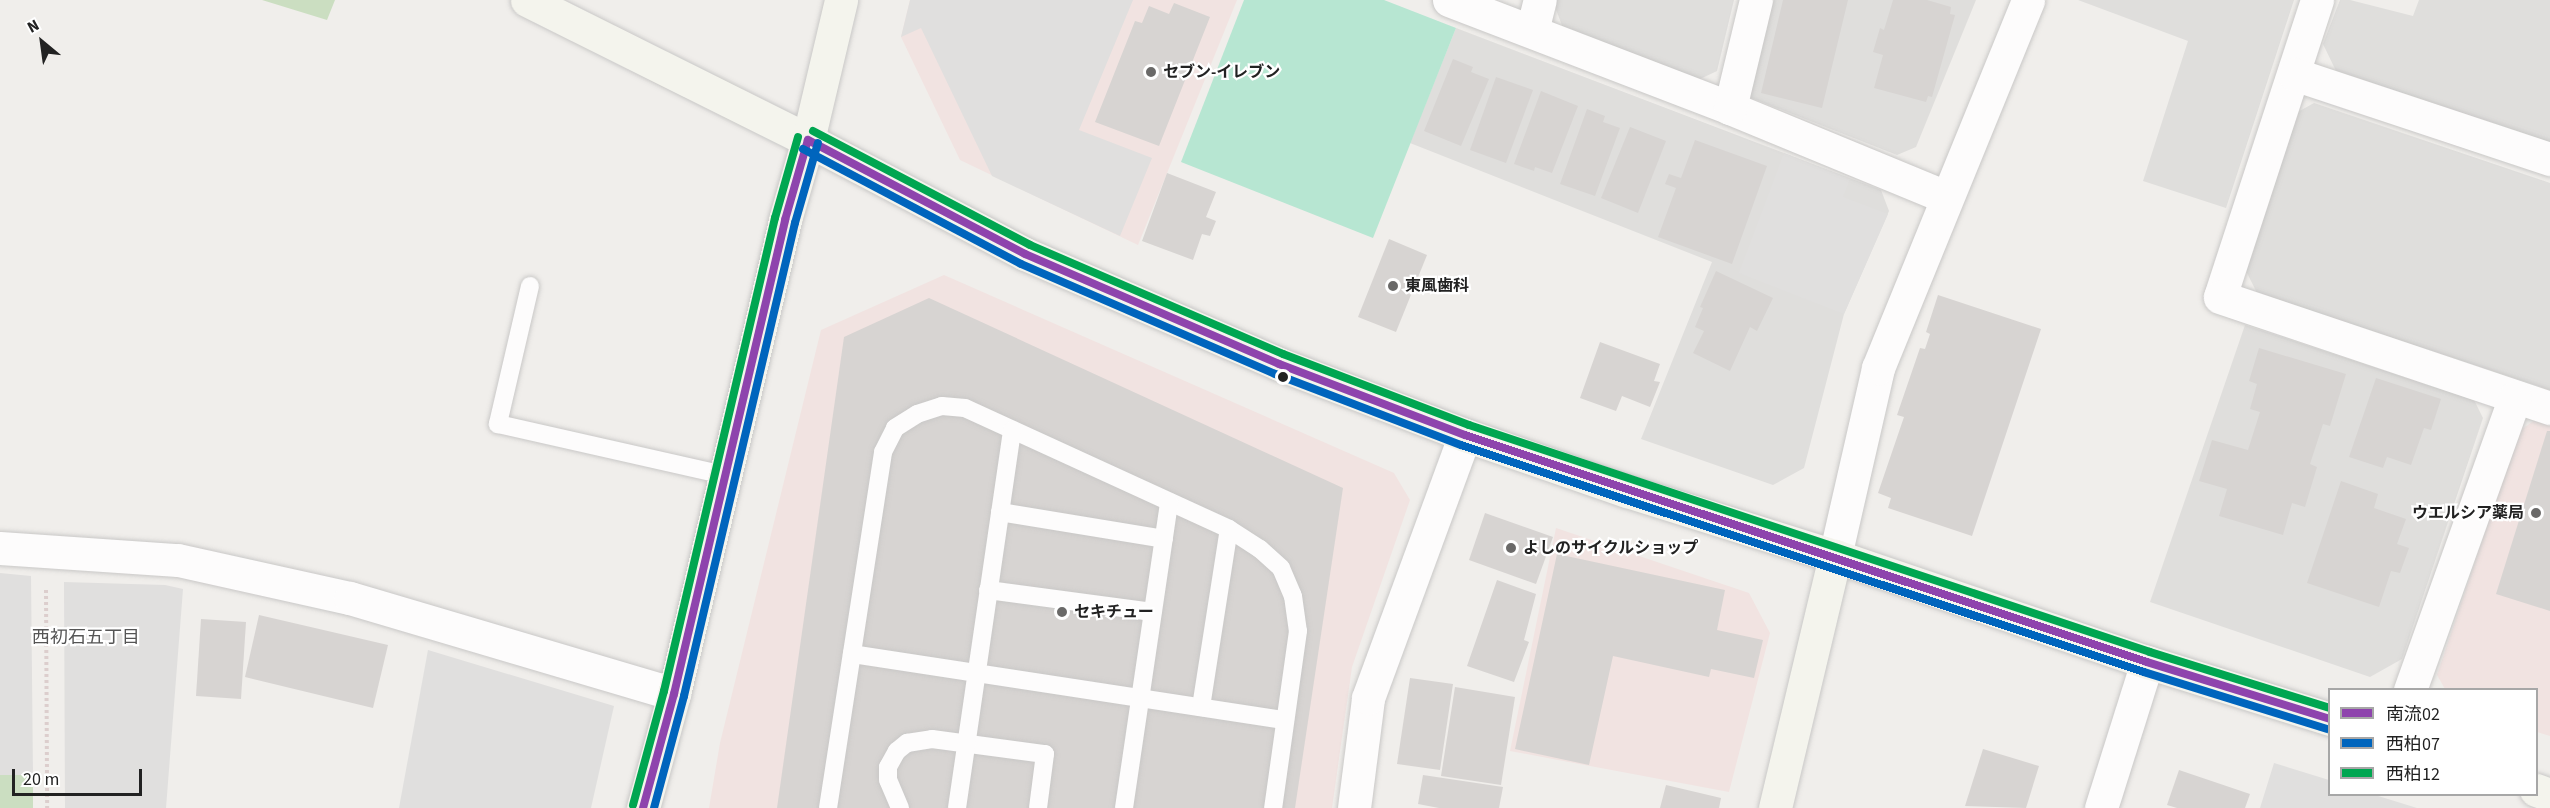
<!DOCTYPE html>
<meta charset="utf-8">
<style>
body{margin:0}
#map{position:relative;width:2550px;height:808px;overflow:hidden;background:#f0eeeb;font-family:"Source Sans 3","Noto Sans JP",sans-serif}
div>[style]{position:absolute}
[style*='--x']{left:calc(var(--x)*1px);top:calc(var(--y)*1px);width:calc(var(--w)*1px);rotate:calc(var(--a)*1deg)}
.residential>*{inset:0;background:#dfdedc}
.commercial>*{inset:0;background:#f1e3e1}
.forest>*{inset:0;background:#cbdec1}
.pitch>*{inset:0;background:#b7e6d2}
.parking>*{inset:0;background:#e0dfde}
.building>*{inset:0;background:#d7d4d2}
.path>*{height:4px;margin-top:-2px;transform-origin:0;background:repeating-linear-gradient(90deg,#dccecd 0 3px,transparent 0 6px)}
.roads{filter:drop-shadow(0 0 2px #c9c8c7) drop-shadow(0 0 2px #c9c8c7)}
.lane>*{height:18px;margin:-9px;padding:0 9px;transform-origin:9px;border-radius:9px;background:#fdfcfc}
.street>*{height:33px;margin:-16.5px;padding:0 16.5px;transform-origin:16.5px;border-radius:16.5px;background:#fdfcfc}
.secondary>*{height:33px;margin:-16.5px;padding:0 16.5px;transform-origin:16.5px;border-radius:16.5px;background:#f4f4ed}
.bus-1>*{height:8px;margin:-4px;padding:0 4px;transform-origin:4px;border-radius:4px;background:#8e44ad}
.bus-2>*{height:8px;margin:-4px;padding:0 4px;transform-origin:4px;border-radius:4px;background:#0065bd}
.bus-3>*{height:8px;margin:-4px;padding:0 4px;transform-origin:4px;border-radius:4px;background:#00a651}
.dots>*{width:16px;height:16px;translate:-50% -50%;box-sizing:border-box;border:3px solid #fff;border-radius:50%}
span{translate:-50% -50%;white-space:nowrap;text-align:center;line-height:1.15;-webkit-text-stroke:4.5px #fff;paint-order:stroke}
.poi-label{font-size:16px;color:#222;font-weight:700}
.left{translate:0 -50%;text-align:left}
.right{translate:-100% -50%;text-align:right}
.neighbourhood-label{font-size:18px;color:#555}
.legend{position:absolute;left:2328px;top:688px;width:210px;height:108px;box-sizing:border-box;background:#fff;border:2px solid #a7a7a7;margin:0;padding:8px 10px;list-style:none;font-size:18px;color:#222}
.legend li{display:flex;align-items:center;gap:12px;height:30px}
.legend b{width:30px;border:2px solid #a7a7a7}
.north{position:absolute;left:12px;top:12px;width:60px;height:60px;-webkit-text-stroke:4px #fff;paint-order:stroke;rotate:331deg;font-size:16px;font-weight:700;line-height:24px;text-align:center;color:#222}
.north::after{content:'';display:block;margin:auto;width:21px;height:27px;background:#222;clip-path:polygon(50% 0,100% 100%,50% 72%,0 100%)}
.scale{position:absolute;left:12px;top:769px;width:130px;height:27px;box-sizing:border-box;border:3px solid #222;border-top:0;padding-left:8px;font-size:18px;line-height:21px;white-space:nowrap;color:#222;-webkit-text-stroke:4px #fff;paint-order:stroke}
</style>
<div id="map">
<div class="residential">
<div style="clip-path:polygon(1556px 0,1734px 0,1717px 71px,1700px 79px,1563px 28px,1555px 7px)"></div>
<div style="clip-path:polygon(1773px 0,1976px 0,1916px 147px,1897px 155px,1749px 97px)"></div>
<div style="clip-path:polygon(2078px 0,2294px 0,2226px 208px,2143px 181px,2188px 41px)"></div>
<div style="clip-path:polygon(2340px 0,2350px 0,2413px 16px,2419px 0,2550px 0,2550px 142px,2336px 71px,2323px 44px)"></div>
<div style="clip-path:polygon(1456px 28px,1881px 190px,1889px 211px,1844px 314px,1804px 468px,1773px 485px,1641px 439px,1712px 262px,1410px 143px)"></div>
<div style="clip-path:polygon(2314px 103px,2550px 183px,2550px 390px,2257px 293px,2246px 271px,2294px 114px)"></div>
<div style="clip-path:polygon(2245px 325px,2474px 400px,2483px 418px,2402px 659px,2370px 677px,2150px 602px)"></div>
</div>
<div class="commercial">
<div style="clip-path:polygon(910px 0,1237px 0,1138px 245px,960px 160px,901px 37px)"></div>
<div style="clip-path:polygon(944px 275px,1394px 473px,1410px 500px,1352px 667px,1332px 808px,709px 808px,720px 743px,821px 330px)"></div>
<div style="clip-path:polygon(2535px 420px,2550px 425px,2550px 736px,2537px 732px,2536px 690px,2445px 689px,2437px 675px,2519px 431px)"></div>
<div style="clip-path:polygon(1556px 528px,1749px 593px,1770px 633px,1729px 792px,1510px 751px)"></div>
</div>
<div class="forest">
<div style="clip-path:polygon(262px 0,335px 0,327px 20px)"></div>
<div style="clip-path:polygon(0 775px,33px 775px,33px 808px,0 808px)"></div>
</div>
<div class="pitch">
<div style="clip-path:polygon(1244px 0,1384px 0,1456px 28px,1373px 238px,1181px 162px)"></div>
</div>
<div class="parking">
<div style="clip-path:polygon(910px 0,1133px 0,1079px 130px,1152px 158px,1120px 236px,992px 176px,921px 28px,901px 37px)"></div>
<div style="clip-path:polygon(1784px 153px,1850px 179px,1843px 197px,1888px 214px,1844px 314px,1739px 273px)"></div>
<div style="clip-path:polygon(0 573px,31px 576px,33px 775px,0 775px)"></div>
<div style="clip-path:polygon(64px 582px,165px 585px,183px 589px,166px 808px,65px 808px)"></div>
<div style="clip-path:polygon(428px 650px,614px 706px,591px 808px,399px 808px)"></div>
<div style="clip-path:polygon(2274px 763px,2329px 780px,2330px 794px,2375px 795px,2417px 808px,2260px 808px)"></div>
</div>
<div class="building">
<div style="clip-path:polygon(1783px 0,1848px 0,1822px 108px,1761px 93px)"></div>
<div style="clip-path:polygon(1893px 0,1927px 0,1951px 7px,1950px 14px,1955px 15px,1932px 97px,1928px 96px,1926px 102px,1874px 88px,1883px 55px,1873px 52px,1880px 28px,1884px 30px)"></div>
<div style="clip-path:polygon(1174px 3px,1210px 17px,1159px 146px,1095px 122px,1135px 21px,1142px 23px,1149px 6px,1169px 14px)"></div>
<div style="clip-path:polygon(1453px 59px,1473px 67px,1471px 72px,1489px 79px,1461px 146px,1424px 131px)"></div>
<div style="clip-path:polygon(1496px 77px,1533px 90px,1506px 163px,1470px 150px)"></div>
<div style="clip-path:polygon(1541px 91px,1578px 106px,1552px 173px,1535px 167px,1534px 171px,1514px 164px)"></div>
<div style="clip-path:polygon(1587px 109px,1605px 116px,1603px 122px,1620px 128px,1595px 196px,1560px 184px)"></div>
<div style="clip-path:polygon(1630px 127px,1666px 141px,1638px 213px,1601px 198px)"></div>
<div style="clip-path:polygon(1695px 140px,1767px 166px,1732px 264px,1658px 237px,1676px 188px,1665px 184px,1669px 174px,1681px 178px)"></div>
<div style="clip-path:polygon(1167px 173px,1216px 192px,1206px 217px,1216px 221px,1210px 236px,1202px 234px,1193px 260px,1142px 241px)"></div>
<div style="clip-path:polygon(1389px 239px,1427px 255px,1396px 332px,1358px 317px)"></div>
<div style="clip-path:polygon(1716px 271px,1773px 298px,1757px 331px,1750px 327px,1730px 371px,1693px 353px,1704px 331px,1695px 327px,1703px 308px,1700px 307px)"></div>
<div style="clip-path:polygon(1938px 295px,2041px 329px,1972px 536px,1888px 508px,1891px 498px,1878px 493px,1904px 417px,1897px 415px,1920px 348px,1925px 349px,1930px 334px,1926px 332px)"></div>
<div style="clip-path:polygon(929px 298px,1343px 488px,1295px 808px,777px 808px,844px 337px)"></div>
<div style="clip-path:polygon(1600px 342px,1660px 364px,1654px 381px,1660px 382px,1650px 407px,1622px 396px,1616px 411px,1580px 398px)"></div>
<div style="clip-path:polygon(2259px 348px,2346px 374px,2330px 426px,2323px 424px,2310px 464px,2317px 467px,2305px 507px,2292px 503px,2283px 535px,2219px 516px,2227px 489px,2199px 481px,2212px 440px,2248px 450px,2260px 412px,2250px 409px,2257px 384px,2249px 381px)"></div>
<div style="clip-path:polygon(2376px 378px,2441px 399px,2431px 430px,2424px 428px,2411px 465px,2387px 457px,2383px 468px,2349px 457px)"></div>
<div style="clip-path:polygon(2547px 431px,2550px 431px,2550px 611px,2496px 594px)"></div>
<div style="clip-path:polygon(2341px 481px,2378px 494px,2374px 508px,2406px 519px,2397px 544px,2409px 548px,2400px 573px,2391px 571px,2379px 607px,2307px 583px)"></div>
<div style="clip-path:polygon(1485px 513px,1553px 537px,1536px 584px,1469px 560px)"></div>
<div style="clip-path:polygon(1557px 554px,1725px 590px,1717px 630px,1763px 640px,1754px 678px,1711px 669px,1709px 677px,1613px 656px,1589px 765px,1515px 749px)"></div>
<div style="clip-path:polygon(1497px 580px,1536px 594px,1524px 640px,1529px 642px,1514px 682px,1467px 666px)"></div>
<div style="clip-path:polygon(259px 615px,388px 645px,373px 708px,245px 677px)"></div>
<div style="clip-path:polygon(201px 619px,246px 622px,241px 699px,196px 696px)"></div>
<div style="clip-path:polygon(1410px 678px,1453px 684px,1440px 770px,1397px 764px)"></div>
<div style="clip-path:polygon(1455px 687px,1515px 697px,1501px 785px,1441px 776px)"></div>
<div style="clip-path:polygon(1983px 749px,2039px 766px,2026px 808px,1965px 806px)"></div>
<div style="clip-path:polygon(2179px 770px,2250px 794px,2245px 808px,2177px 808px,2167px 805px)"></div>
<div style="clip-path:polygon(1423px 775px,1503px 787px,1499px 808px,1439px 808px,1418px 804px)"></div>
<div style="clip-path:polygon(1666px 785px,1721px 798px,1719px 808px,1660px 808px)"></div>
</div>
<div class="path">
<div style="--x:46;--y:590;--w:218;--a:89.7"></div>
</div>
<div class="roads">
<div class="lane">
<div style="--x:530;--y:286;--w:142;--a:103.1"></div>
<div style="--x:498;--y:424;--w:233;--a:12.7"></div>
<div style="--x:1000;--y:512;--w:166;--a:9.3"></div>
<div style="--x:988;--y:590;--w:166;--a:7.6"></div>
<div style="--x:852;--y:654;--w:438;--a:8.7"></div>
<div style="--x:1201;--y:707;--w:180;--a:-81.1"></div>
<div style="--x:828;--y:808;--w:360;--a:-81.2"></div>
<div style="--x:883;--y:452;--w:27;--a:-63"></div>
<div style="--x:895;--y:428;--w:26;--a:-32"></div>
<div style="--x:917;--y:414;--w:26;--a:-18"></div>
<div style="--x:942;--y:406;--w:23;--a:5"></div>
<div style="--x:965;--y:408;--w:290;--a:24.6"></div>
<div style="--x:1229;--y:529;--w:37;--a:33"></div>
<div style="--x:1260;--y:549;--w:28;--a:42"></div>
<div style="--x:1281;--y:568;--w:30;--a:67"></div>
<div style="--x:1293;--y:596;--w:35;--a:82"></div>
<div style="--x:1298;--y:631;--w:179;--a:98"></div>
<div style="--x:900;--y:808;--w:30;--a:-113"></div>
<div style="--x:888;--y:780;--w:13;--a:-90"></div>
<div style="--x:888;--y:767;--w:18;--a:-61"></div>
<div style="--x:897;--y:751;--w:13;--a:-39"></div>
<div style="--x:907;--y:743;--w:25;--a:-9"></div>
<div style="--x:932;--y:739;--w:114;--a:7.6"></div>
<div style="--x:1045;--y:754;--w:54;--a:97.4"></div>
<div style="--x:957;--y:808;--w:382;--a:-81.7"></div>
<div style="--x:1124;--y:808;--w:309;--a:-81.6"></div>
</div>
<div class="street">
<div style="--x:1449;--y:0;--w:301;--a:21"></div>
<div style="--x:1730;--y:108;--w:234;--a:22.4"></div>
<div style="--x:2317;--y:0;--w:312;--a:108.1"></div>
<div style="--x:2220;--y:297;--w:348;--a:18.6"></div>
<div style="--x:1532;--y:31;--w:32;--a:-76"></div>
<div style="--x:2294;--y:74;--w:270;--a:18.4"></div>
<div style="--x:1730;--y:108;--w:111;--a:-76.5"></div>
<div style="--x:0;--y:548;--w:178;--a:3.9"></div>
<div style="--x:178;--y:560;--w:176;--a:12.5"></div>
<div style="--x:350;--y:598;--w:338;--a:16.5"></div>
<div style="--x:1835;--y:556;--w:193;--a:-77.1"></div>
<div style="--x:1878;--y:368;--w:397;--a:-67.8"></div>
<div style="--x:2410;--y:690;--w:311;--a:-70.3"></div>
<div style="--x:1354;--y:808;--w:111;--a:-82.7"></div>
<div style="--x:1368;--y:698;--w:280;--a:-69.8"></div>
<div style="--x:2101;--y:808;--w:153;--a:-72.5"></div>
</div>
<div class="secondary">
<div style="--x:527;--y:0;--w:314;--a:26.5"></div>
<div style="--x:808;--y:140;--w:245;--a:27.7"></div>
<div style="--x:1025;--y:254;--w:277;--a:23.4"></div>
<div style="--x:1279;--y:364;--w:199;--a:20.9"></div>
<div style="--x:1465;--y:435;--w:171;--a:19.1"></div>
<div style="--x:1627;--y:491;--w:218;--a:17.4"></div>
<div style="--x:1835;--y:556;--w:330;--a:18.8"></div>
<div style="--x:2147;--y:662;--w:192;--a:17.3"></div>
<div style="--x:2536;--y:790;--w:15;--a:20"></div>
<div style="--x:643;--y:808;--w:118;--a:-74.8"></div>
<div style="--x:674;--y:694;--w:487;--a:-76.8"></div>
<div style="--x:785;--y:220;--w:83;--a:-74"></div>
<div style="--x:808;--y:140;--w:144;--a:-76.7"></div>
<div style="--x:1775;--y:808;--w:259;--a:-76.6"></div>
</div>
</div>
<div class="bus-1">
<div style="--x:808;--y:140;--w:245;--a:27.7"></div>
<div style="--x:1025;--y:254;--w:277;--a:23.4"></div>
<div style="--x:1279;--y:364;--w:199;--a:20.9"></div>
<div style="--x:1465;--y:435;--w:719;--a:18.41"></div>
<div style="--x:2147;--y:662;--w:192;--a:17.3"></div>
<div style="--x:643;--y:808;--w:118;--a:-74.8"></div>
<div style="--x:674;--y:694;--w:487;--a:-76.8"></div>
<div style="--x:785;--y:220;--w:83;--a:-74"></div>
</div>
<div class="bus-2">
<div style="--x:803;--y:149;--w:246;--a:27.8"></div>
<div style="--x:1021;--y:264;--w:277;--a:23.4"></div>
<div style="--x:1275;--y:374;--w:199;--a:20.9"></div>
<div style="--x:1461;--y:445;--w:720;--a:18.38"></div>
<div style="--x:2144;--y:672;--w:192;--a:17.3"></div>
<div style="--x:654;--y:808;--w:116;--a:-75"></div>
<div style="--x:684;--y:696;--w:486;--a:-76.8"></div>
<div style="--x:795;--y:223;--w:83;--a:-74"></div>
</div>
<div class="bus-3">
<div style="--x:813;--y:131;--w:245;--a:27.7"></div>
<div style="--x:1030;--y:245;--w:275;--a:23.3"></div>
<div style="--x:1283;--y:354;--w:199;--a:20.9"></div>
<div style="--x:1469;--y:425;--w:718;--a:18.43"></div>
<div style="--x:2150;--y:652;--w:189;--a:17.3"></div>
<div style="--x:633;--y:805;--w:118;--a:-74.8"></div>
<div style="--x:664;--y:691;--w:486;--a:-76.8"></div>
<div style="--x:775;--y:218;--w:84;--a:-74.1"></div>
</div>
<div class="dots">
<div style="left:1151px;top:72px;background:#6a6968"></div>
<div style="left:1393px;top:286px;background:#6a6968"></div>
<div style="left:1283px;top:377px;background:#222"></div>
<div style="left:2536px;top:513px;background:#6a6968"></div>
<div style="left:1511px;top:548px;background:#6a6968"></div>
<div style="left:1062px;top:612px;background:#6a6968"></div>
</div>
<div class="poi-label">
<span class="left" style="left:1163px;top:72px">セブン-イレブン</span>
<span class="left" style="left:1405px;top:286px">東風歯科</span>
<span class="right" style="left:2524px;top:513px">ウエルシア薬局</span>
<span class="left" style="left:1523px;top:548px">よしのサイクルショップ</span>
<span class="left" style="left:1074px;top:612px">セキチュー</span>
</div>
<div class="neighbourhood-label">
<span style="left:86px;top:638px">西初石五丁目</span>
</div>
<ul class="legend">
<li><b style="height:8px;background:#8e44ad"></b>南流02</li>
<li><b style="height:8px;background:#0065bd"></b>西柏07</li>
<li><b style="height:8px;background:#00a651"></b>西柏12</li>
</ul>
<div class="north">N</div>
<div class="scale">20 m</div>
</div>
